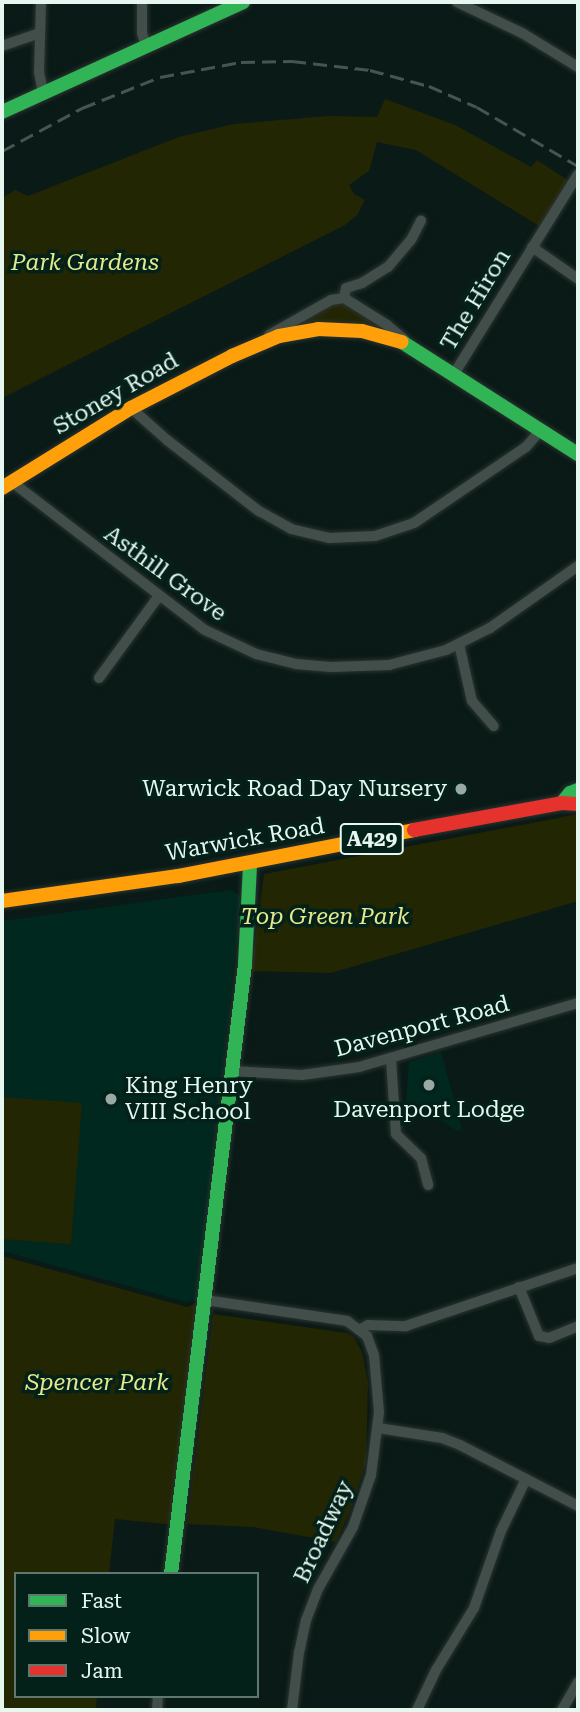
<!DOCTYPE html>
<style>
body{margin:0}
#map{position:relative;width:580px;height:1712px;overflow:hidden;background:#0a1a16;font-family:"Roboto Serif",serif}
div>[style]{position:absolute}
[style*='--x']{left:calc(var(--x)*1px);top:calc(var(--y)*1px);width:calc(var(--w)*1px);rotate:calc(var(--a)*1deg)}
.built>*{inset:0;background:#01281e}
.green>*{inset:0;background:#232603}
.roads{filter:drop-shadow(0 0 2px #2a3431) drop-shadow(0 0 2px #2a3431)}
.street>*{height:10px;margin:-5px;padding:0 5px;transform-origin:5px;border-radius:5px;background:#424e4a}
.fast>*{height:14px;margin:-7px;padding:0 7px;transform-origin:7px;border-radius:7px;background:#30b455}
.slow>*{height:14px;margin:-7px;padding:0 7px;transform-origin:7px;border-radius:7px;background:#ff9f0a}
.jam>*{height:14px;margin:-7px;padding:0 7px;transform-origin:7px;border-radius:7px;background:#e5322d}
.rail>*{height:2.5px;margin-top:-1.25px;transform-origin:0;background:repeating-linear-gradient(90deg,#475551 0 14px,transparent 0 21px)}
.dots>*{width:19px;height:19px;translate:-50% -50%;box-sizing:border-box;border:4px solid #032119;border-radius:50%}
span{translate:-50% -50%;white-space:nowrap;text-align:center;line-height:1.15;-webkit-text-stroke:7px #032119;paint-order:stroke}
.shield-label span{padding:2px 5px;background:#032119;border:2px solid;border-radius:5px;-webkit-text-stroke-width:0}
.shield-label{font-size:21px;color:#e6f7f0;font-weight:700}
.park-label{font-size:23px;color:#e3e98c;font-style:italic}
.street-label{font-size:23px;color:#e6f7f0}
.poi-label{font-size:23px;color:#e6f7f0}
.right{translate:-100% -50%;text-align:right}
.left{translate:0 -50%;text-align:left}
.frame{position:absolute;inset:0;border:4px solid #e6f7f0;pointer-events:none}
.legend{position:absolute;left:14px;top:1572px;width:245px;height:126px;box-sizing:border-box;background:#032119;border:2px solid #5e776f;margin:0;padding:9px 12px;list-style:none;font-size:21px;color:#e6f7f0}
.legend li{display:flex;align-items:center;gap:14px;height:35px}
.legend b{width:35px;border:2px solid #5e776f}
</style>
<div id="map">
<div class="built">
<div style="clip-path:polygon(231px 890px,238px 894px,241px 901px,198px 1298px,186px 1302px,2px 1251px,2px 921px)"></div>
<div style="clip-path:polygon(441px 1052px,462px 1129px,457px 1131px,442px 1120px,405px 1115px,409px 1062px)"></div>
</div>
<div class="green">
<div style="clip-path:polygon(385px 99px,455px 125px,531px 167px,537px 160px,569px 181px,539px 226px,416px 150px,377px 142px,369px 171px,349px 185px,354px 194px,365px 200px,357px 215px,345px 225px,2px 398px,2px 198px,15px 190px,28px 196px,179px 137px,234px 124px,328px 116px,377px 117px)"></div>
<div style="clip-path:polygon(330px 303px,347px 303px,386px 328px,340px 322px,291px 326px)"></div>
<div style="clip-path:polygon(578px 814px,578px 901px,331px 973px,251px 971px,264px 874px)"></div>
<div style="clip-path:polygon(2px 1097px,82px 1103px,71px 1244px,2px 1239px)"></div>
<div style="clip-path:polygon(2px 1256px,187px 1307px,205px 1300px,176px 1525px,115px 1519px,109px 1574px,16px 1574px,16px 1696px,97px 1696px,96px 1710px,2px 1710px)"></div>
<div style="clip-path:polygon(213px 1314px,347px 1333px,354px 1337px,362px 1352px,368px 1382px,366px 1463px,350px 1511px,336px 1542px,253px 1527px,187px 1524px)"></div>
</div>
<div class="roads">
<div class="street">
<div style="--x:41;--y:2;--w:70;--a:91.6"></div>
<div style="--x:39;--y:72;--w:21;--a:79"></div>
<div style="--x:142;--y:2;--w:31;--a:90"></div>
<div style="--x:142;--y:33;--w:14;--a:73"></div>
<div style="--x:457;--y:2;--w:72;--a:25.5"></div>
<div style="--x:522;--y:33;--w:66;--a:31.3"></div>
<div style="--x:2;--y:46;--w:40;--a:-18.9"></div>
<div style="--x:532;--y:247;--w:56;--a:34.8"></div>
<div style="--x:344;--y:298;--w:10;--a:-79"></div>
<div style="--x:346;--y:288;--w:17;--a:-17"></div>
<div style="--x:362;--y:283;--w:31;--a:-32"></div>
<div style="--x:388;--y:267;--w:35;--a:-50"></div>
<div style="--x:411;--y:240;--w:22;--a:-63"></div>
<div style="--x:269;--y:335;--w:71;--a:-29.4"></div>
<div style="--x:331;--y:300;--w:13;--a:-9"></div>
<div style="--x:344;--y:298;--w:51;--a:32.1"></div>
<div style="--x:387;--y:325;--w:23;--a:40"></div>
<div style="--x:454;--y:374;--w:235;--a:-58.2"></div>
<div style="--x:131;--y:408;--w:48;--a:41.6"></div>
<div style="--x:167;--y:440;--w:116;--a:37.7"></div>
<div style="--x:259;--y:511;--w:37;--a:29"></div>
<div style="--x:291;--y:529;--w:39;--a:13"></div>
<div style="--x:329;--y:538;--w:46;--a:-2.5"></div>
<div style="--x:375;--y:536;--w:41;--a:-18.4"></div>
<div style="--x:414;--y:523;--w:135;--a:-34.2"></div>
<div style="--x:526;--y:447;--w:23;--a:-49"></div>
<div style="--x:12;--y:482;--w:243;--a:37.5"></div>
<div style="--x:205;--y:630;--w:56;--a:25.2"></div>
<div style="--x:256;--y:654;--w:41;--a:14"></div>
<div style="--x:296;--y:664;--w:35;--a:5"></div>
<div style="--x:331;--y:667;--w:58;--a:-2"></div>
<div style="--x:389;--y:665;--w:59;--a:-14.7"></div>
<div style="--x:446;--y:650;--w:49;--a:-26.6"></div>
<div style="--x:490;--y:628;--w:108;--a:-35.2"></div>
<div style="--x:459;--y:644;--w:58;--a:77.2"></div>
<div style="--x:472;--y:701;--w:33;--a:49"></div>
<div style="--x:99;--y:678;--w:100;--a:-53.9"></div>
<div style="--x:391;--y:1059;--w:75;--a:86.2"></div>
<div style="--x:396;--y:1134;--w:35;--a:44"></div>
<div style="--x:421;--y:1158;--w:28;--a:75"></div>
<div style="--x:231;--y:1071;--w:71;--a:3.2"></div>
<div style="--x:302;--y:1075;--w:58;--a:-8"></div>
<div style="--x:359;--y:1067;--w:228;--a:-16.3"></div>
<div style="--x:519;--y:1287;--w:53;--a:67.8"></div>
<div style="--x:539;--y:1336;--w:10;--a:11"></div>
<div style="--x:549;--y:1338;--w:31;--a:-22"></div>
<div style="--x:205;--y:1300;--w:144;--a:8.4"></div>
<div style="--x:347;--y:1321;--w:25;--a:37"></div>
<div style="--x:367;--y:1336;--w:20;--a:70"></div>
<div style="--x:374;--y:1355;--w:57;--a:85"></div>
<div style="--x:379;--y:1412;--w:64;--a:97.2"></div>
<div style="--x:371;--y:1475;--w:55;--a:109.1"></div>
<div style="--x:353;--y:1527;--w:71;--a:119.4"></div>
<div style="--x:318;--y:1589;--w:33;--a:111"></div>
<div style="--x:306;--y:1620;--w:33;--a:102"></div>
<div style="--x:299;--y:1652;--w:58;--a:96.9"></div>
<div style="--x:361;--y:1329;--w:8;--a:-30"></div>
<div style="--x:368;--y:1325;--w:38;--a:2"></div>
<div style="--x:406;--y:1326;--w:182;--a:-18.6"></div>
<div style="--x:378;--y:1428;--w:65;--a:8.9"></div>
<div style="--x:442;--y:1438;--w:19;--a:21"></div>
<div style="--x:460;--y:1445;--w:133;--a:27.3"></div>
<div style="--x:157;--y:1710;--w:14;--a:-86"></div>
<div style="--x:417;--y:1710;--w:44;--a:-64.6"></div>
<div style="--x:436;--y:1670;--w:73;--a:-58.5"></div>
<div style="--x:474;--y:1608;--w:82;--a:-70.7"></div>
<div style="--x:501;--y:1531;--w:58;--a:-64.3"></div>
<div style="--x:562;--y:1710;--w:32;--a:-60"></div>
</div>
<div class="fast">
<div style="--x:2;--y:112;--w:265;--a:-24.5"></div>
<div style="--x:402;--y:342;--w:209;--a:32.5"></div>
<div style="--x:562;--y:803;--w:13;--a:-51"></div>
<div style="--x:570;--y:793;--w:9;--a:-21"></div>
<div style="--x:171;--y:1574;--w:614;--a:-83.08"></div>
<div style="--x:245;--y:964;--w:100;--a:-87.1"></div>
</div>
<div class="slow">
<div style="--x:2;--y:488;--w:152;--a:-31.8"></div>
<div style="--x:131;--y:408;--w:114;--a:-27.2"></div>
<div style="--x:232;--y:356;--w:51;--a:-23.1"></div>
<div style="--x:279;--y:336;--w:40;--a:-10"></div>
<div style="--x:318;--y:329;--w:44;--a:2.6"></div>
<div style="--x:362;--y:331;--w:41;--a:15.4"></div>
<div style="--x:2;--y:901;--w:178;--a:-8.1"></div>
<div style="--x:178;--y:876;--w:240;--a:-11"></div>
</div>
<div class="jam">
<div style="--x:414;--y:830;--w:150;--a:-10.3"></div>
<div style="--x:562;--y:803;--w:16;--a:4"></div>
</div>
</div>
<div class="rail">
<div style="--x:2;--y:151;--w:91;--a:-28.3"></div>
<div style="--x:82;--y:108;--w:84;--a:-21.7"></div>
<div style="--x:160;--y:77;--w:82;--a:-10.5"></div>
<div style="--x:241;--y:62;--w:51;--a:-1.1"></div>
<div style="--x:292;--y:61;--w:79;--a:6.6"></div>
<div style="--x:370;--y:70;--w:61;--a:15.2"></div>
<div style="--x:429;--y:86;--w:52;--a:23.6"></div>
<div style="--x:477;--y:107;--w:117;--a:30.3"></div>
</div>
<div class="dots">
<div style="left:461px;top:789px;background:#99aaa4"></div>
<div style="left:429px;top:1085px;background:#99aaa4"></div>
<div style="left:111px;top:1099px;background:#99aaa4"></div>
</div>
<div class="shield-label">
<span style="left:372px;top:839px">A429</span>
</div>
<div class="park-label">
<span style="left:85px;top:263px">Park Gardens</span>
<span style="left:325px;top:917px">Top Green Park</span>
<span style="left:97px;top:1383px">Spencer Park</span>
</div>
<div class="street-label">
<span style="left:476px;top:300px;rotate:-59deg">The Hiron</span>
<span style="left:116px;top:394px;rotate:-30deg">Stoney Road</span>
<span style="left:165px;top:574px;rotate:36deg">Asthill Grove</span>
<span style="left:245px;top:840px;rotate:-10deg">Warwick Road</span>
<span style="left:422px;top:1027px;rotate:-15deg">Davenport Road</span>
<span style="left:324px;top:1532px;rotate:-65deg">Broadway</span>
</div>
<div class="poi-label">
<span class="right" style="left:447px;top:789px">Warwick Road Day Nursery</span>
<span class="left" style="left:125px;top:1099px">King Henry<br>VIII School</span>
<span style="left:429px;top:1110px">Davenport Lodge</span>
</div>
<div class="frame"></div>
<ul class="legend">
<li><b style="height:9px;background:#30b455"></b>Fast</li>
<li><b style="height:9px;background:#ff9f0a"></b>Slow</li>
<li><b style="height:9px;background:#e5322d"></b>Jam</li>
</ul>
</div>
